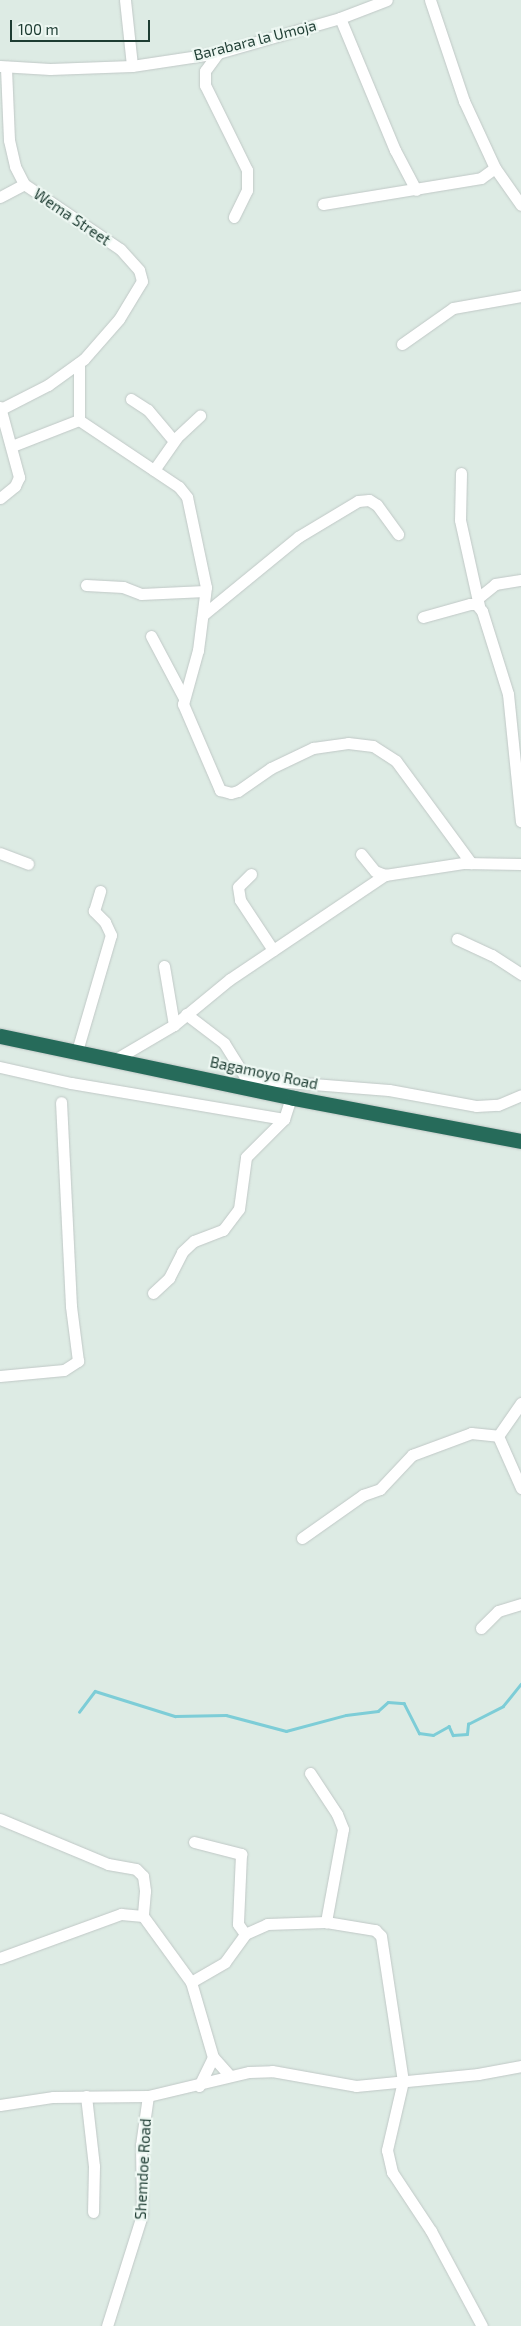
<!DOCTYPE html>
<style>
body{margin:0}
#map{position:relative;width:521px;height:2326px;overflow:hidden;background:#ddebe4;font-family:"Exo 2",sans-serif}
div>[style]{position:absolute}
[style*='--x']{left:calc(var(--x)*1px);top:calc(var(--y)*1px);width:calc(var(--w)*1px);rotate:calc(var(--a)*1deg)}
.stream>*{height:2.5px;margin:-1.25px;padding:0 1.25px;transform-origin:1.25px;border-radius:1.25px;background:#7dcdd7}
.roads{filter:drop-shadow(0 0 1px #c0c8c6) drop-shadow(0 0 1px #c0c8c6)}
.minor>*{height:11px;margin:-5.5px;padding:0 5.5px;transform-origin:5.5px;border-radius:5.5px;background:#fff}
.highway>*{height:15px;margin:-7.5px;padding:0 7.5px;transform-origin:7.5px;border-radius:7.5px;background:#266b5a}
span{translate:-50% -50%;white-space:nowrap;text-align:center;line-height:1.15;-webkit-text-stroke:4.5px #edf7f2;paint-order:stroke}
.street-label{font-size:15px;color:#1d3c32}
.scale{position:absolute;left:10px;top:20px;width:140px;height:22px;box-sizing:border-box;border:2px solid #1d3c32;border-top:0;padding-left:6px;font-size:15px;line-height:18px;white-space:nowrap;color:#1d3c32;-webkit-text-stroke:4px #edf7f2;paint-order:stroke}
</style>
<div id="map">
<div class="stream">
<div style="--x:79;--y:1712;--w:26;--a:-53"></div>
<div style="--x:95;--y:1691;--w:84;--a:17.4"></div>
<div style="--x:175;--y:1716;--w:51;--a:-1.1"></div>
<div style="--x:226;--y:1715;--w:62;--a:14.9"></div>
<div style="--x:286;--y:1731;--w:62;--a:-14.9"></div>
<div style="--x:346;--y:1715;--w:32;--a:-7"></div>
<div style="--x:378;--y:1711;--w:13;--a:-42"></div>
<div style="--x:388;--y:1702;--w:16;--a:4"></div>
<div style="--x:404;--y:1703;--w:34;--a:63"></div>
<div style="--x:419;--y:1733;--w:14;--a:8"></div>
<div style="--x:433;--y:1735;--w:18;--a:-29"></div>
<div style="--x:449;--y:1726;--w:10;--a:66"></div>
<div style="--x:453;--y:1735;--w:14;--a:-4"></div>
<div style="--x:467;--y:1734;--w:10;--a:-84"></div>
<div style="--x:468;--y:1724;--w:39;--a:-27"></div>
<div style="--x:503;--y:1706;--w:28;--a:-51"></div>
</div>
<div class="roads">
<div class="minor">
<div style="--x:125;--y:0;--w:66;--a:83.9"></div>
<div style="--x:430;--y:0;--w:107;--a:71.4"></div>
<div style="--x:464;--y:101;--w:74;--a:65.2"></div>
<div style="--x:495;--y:168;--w:45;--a:54.9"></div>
<div style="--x:340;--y:18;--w:143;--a:67.4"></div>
<div style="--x:395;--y:150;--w:45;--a:62.3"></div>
<div style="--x:218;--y:53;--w:22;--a:126"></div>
<div style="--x:205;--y:71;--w:14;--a:90"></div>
<div style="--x:205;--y:85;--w:95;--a:63.7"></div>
<div style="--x:247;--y:170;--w:20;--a:90"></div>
<div style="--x:247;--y:190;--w:30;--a:116"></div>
<div style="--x:0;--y:66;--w:50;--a:3.4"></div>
<div style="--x:50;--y:69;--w:82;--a:-2.1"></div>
<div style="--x:132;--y:66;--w:87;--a:-8.6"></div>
<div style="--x:218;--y:53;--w:127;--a:-16"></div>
<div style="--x:340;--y:18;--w:50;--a:-21"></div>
<div style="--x:0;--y:197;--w:27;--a:-28"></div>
<div style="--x:323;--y:204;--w:160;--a:-9.3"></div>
<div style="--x:481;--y:178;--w:17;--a:-36"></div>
<div style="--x:402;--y:344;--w:62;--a:-35.2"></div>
<div style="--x:453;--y:308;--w:69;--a:-10"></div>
<div style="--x:79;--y:363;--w:57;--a:90"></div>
<div style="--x:131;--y:399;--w:20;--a:33"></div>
<div style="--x:148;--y:410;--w:40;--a:50"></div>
<div style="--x:0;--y:407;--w:73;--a:74.8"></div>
<div style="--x:19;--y:477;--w:10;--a:114"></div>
<div style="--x:15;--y:486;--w:19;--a:141"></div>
<div style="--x:1;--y:409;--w:53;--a:-27.1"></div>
<div style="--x:48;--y:385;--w:44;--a:-35.8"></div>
<div style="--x:84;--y:359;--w:53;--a:-48.8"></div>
<div style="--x:119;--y:319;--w:44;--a:-58.8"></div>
<div style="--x:142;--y:281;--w:11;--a:-105"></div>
<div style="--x:139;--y:270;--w:28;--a:-132"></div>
<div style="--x:120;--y:249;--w:116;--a:-145.9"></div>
<div style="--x:24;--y:184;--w:20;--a:-117"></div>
<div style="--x:15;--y:166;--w:27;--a:-103"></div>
<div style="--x:9;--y:140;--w:73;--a:-92.4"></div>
<div style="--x:12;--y:446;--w:72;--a:-21.2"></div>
<div style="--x:79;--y:420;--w:120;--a:33.8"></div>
<div style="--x:179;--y:487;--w:13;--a:51"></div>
<div style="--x:187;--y:497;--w:92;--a:78.1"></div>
<div style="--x:206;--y:587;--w:64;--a:97.2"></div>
<div style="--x:198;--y:650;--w:56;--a:105.5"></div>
<div style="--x:183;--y:704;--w:94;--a:66.7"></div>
<div style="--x:220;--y:790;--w:11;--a:15"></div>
<div style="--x:231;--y:793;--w:7;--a:-16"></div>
<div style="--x:238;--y:791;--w:40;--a:-34.9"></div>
<div style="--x:271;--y:768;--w:47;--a:-25.5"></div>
<div style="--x:313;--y:748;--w:35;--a:-8"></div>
<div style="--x:348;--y:743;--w:25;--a:7"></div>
<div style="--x:373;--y:746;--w:27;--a:33"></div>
<div style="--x:396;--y:761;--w:127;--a:53.7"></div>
<div style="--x:154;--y:470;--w:39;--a:-55"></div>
<div style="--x:176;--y:438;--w:33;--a:-43"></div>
<div style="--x:461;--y:473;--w:47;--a:91.2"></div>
<div style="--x:460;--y:520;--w:88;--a:77.5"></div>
<div style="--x:86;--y:585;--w:37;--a:3"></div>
<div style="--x:123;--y:587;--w:19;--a:21"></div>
<div style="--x:141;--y:594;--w:64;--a:-2.7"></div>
<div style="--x:478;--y:598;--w:22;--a:-39"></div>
<div style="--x:495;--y:584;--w:26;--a:-9"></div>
<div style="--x:204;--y:614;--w:122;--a:-39.3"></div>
<div style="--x:298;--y:537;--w:70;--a:-31"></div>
<div style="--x:358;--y:501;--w:11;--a:-5"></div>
<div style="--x:369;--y:500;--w:9;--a:32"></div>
<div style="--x:377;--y:505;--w:36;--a:54"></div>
<div style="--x:423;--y:617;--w:49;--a:-15.5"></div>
<div style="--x:470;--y:604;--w:6;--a:0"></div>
<div style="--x:476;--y:604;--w:9;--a:49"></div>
<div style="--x:482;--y:611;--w:87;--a:72.6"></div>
<div style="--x:508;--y:694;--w:128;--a:84.2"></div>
<div style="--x:151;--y:636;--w:70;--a:62"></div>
<div style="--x:0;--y:853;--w:30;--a:21"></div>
<div style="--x:361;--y:854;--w:22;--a:51"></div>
<div style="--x:375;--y:871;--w:11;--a:22"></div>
<div style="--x:385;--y:875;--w:79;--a:-8.7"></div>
<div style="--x:463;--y:863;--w:58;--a:1"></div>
<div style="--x:251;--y:874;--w:18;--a:135"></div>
<div style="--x:238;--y:887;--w:13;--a:81"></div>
<div style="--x:240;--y:900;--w:60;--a:56.6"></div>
<div style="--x:457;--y:939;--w:38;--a:25"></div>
<div style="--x:492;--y:955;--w:35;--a:33"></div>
<div style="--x:164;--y:966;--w:60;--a:80.4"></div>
<div style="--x:186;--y:1014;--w:48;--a:37.3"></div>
<div style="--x:224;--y:1043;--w:38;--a:58"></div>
<div style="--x:244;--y:1075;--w:7;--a:34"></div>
<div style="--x:250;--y:1079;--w:139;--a:4.5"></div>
<div style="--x:389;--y:1090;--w:88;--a:10.4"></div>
<div style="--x:476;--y:1106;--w:22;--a:-3"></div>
<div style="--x:498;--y:1105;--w:25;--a:-23"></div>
<div style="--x:77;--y:1051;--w:121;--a:-73.7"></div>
<div style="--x:111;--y:935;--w:14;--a:-115"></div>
<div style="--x:105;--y:922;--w:16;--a:-135"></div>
<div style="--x:94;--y:911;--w:21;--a:-73"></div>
<div style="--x:116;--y:1059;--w:67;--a:-30.4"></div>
<div style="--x:174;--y:1025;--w:72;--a:-39.4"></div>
<div style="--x:230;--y:979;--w:187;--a:-33.9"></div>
<div style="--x:0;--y:1067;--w:73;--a:12.7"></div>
<div style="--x:71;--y:1083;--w:216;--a:9.6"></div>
<div style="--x:153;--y:1293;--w:22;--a:-43"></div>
<div style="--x:169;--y:1278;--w:29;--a:-63"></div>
<div style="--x:182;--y:1252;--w:16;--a:-43"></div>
<div style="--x:194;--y:1241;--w:31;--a:-21"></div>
<div style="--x:223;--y:1230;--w:26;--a:-53"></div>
<div style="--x:239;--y:1209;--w:52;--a:-82.3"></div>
<div style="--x:246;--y:1157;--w:54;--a:-45"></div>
<div style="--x:284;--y:1119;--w:23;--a:-72"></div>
<div style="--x:0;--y:1376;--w:64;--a:-5.4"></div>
<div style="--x:64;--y:1370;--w:17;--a:-33"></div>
<div style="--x:78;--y:1361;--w:55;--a:-97.3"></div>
<div style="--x:71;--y:1306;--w:204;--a:-92.8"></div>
<div style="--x:521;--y:1403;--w:40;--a:124.9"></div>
<div style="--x:498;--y:1436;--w:57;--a:66.1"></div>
<div style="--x:302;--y:1538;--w:75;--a:-35.2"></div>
<div style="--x:363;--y:1495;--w:18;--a:-19"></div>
<div style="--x:380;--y:1489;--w:47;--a:-46.7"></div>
<div style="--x:412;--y:1455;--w:63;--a:-20.4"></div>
<div style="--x:471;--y:1433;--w:27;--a:6"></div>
<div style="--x:481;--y:1628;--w:24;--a:-45"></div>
<div style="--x:498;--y:1611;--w:24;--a:-17"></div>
<div style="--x:310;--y:1773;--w:49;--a:56.6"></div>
<div style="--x:337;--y:1814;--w:16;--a:68"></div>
<div style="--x:343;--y:1829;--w:95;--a:100.4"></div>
<div style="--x:0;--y:1819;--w:117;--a:22.6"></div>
<div style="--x:108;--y:1864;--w:28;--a:10"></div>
<div style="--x:136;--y:1869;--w:10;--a:45"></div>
<div style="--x:143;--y:1876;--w:15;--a:82"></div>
<div style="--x:145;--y:1891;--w:25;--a:95"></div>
<div style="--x:194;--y:1842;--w:49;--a:14.3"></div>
<div style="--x:241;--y:1854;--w:70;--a:92.5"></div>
<div style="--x:238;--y:1924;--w:12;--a:55"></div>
<div style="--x:0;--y:1958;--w:129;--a:-20"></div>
<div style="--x:121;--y:1914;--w:22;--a:5"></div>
<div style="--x:143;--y:1916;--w:82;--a:54"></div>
<div style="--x:191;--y:1982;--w:78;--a:73.7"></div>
<div style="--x:213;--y:2057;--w:25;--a:48"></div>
<div style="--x:191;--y:1982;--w:39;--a:-30"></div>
<div style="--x:225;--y:1962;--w:34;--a:-54"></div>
<div style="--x:245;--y:1934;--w:24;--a:-24"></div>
<div style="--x:267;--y:1924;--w:59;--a:-1.9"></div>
<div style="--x:326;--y:1922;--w:50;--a:9.3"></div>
<div style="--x:375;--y:1930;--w:8;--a:45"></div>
<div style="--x:381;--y:1936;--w:147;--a:81.4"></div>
<div style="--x:403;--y:2081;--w:71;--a:103.1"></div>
<div style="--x:387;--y:2150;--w:23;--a:77"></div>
<div style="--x:392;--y:2172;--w:71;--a:56.5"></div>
<div style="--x:431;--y:2231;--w:108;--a:61.8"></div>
<div style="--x:199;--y:2086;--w:32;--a:-64"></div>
<div style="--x:86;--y:2096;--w:70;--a:83.5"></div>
<div style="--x:94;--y:2166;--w:46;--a:91.2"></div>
<div style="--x:0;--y:2105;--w:54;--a:-8.6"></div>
<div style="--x:53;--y:2097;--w:95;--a:-0.6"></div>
<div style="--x:148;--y:2096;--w:104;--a:-13.4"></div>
<div style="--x:249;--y:2072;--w:23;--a:-2"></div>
<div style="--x:272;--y:2071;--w:85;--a:10.1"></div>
<div style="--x:356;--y:2086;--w:123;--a:-5.6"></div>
<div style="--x:478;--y:2074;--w:44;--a:-10.5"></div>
<div style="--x:107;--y:2326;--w:116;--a:-72.5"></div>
<div style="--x:142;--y:2215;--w:70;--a:-90.8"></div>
<div style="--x:141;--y:2145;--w:49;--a:-81.9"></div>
</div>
<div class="highway">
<div style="--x:0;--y:1036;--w:300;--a:11.9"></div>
<div style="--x:294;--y:1098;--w:231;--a:10.7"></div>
</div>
</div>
<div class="street-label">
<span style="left:255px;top:40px;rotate:-14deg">Barabara la Umoja</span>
<span style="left:72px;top:217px;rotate:34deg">Wema Street</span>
<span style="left:264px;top:1073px;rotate:12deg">Bagamoyo Road</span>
<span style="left:143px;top:2169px;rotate:-87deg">Shemdoe Road</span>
</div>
<div class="scale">100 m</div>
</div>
